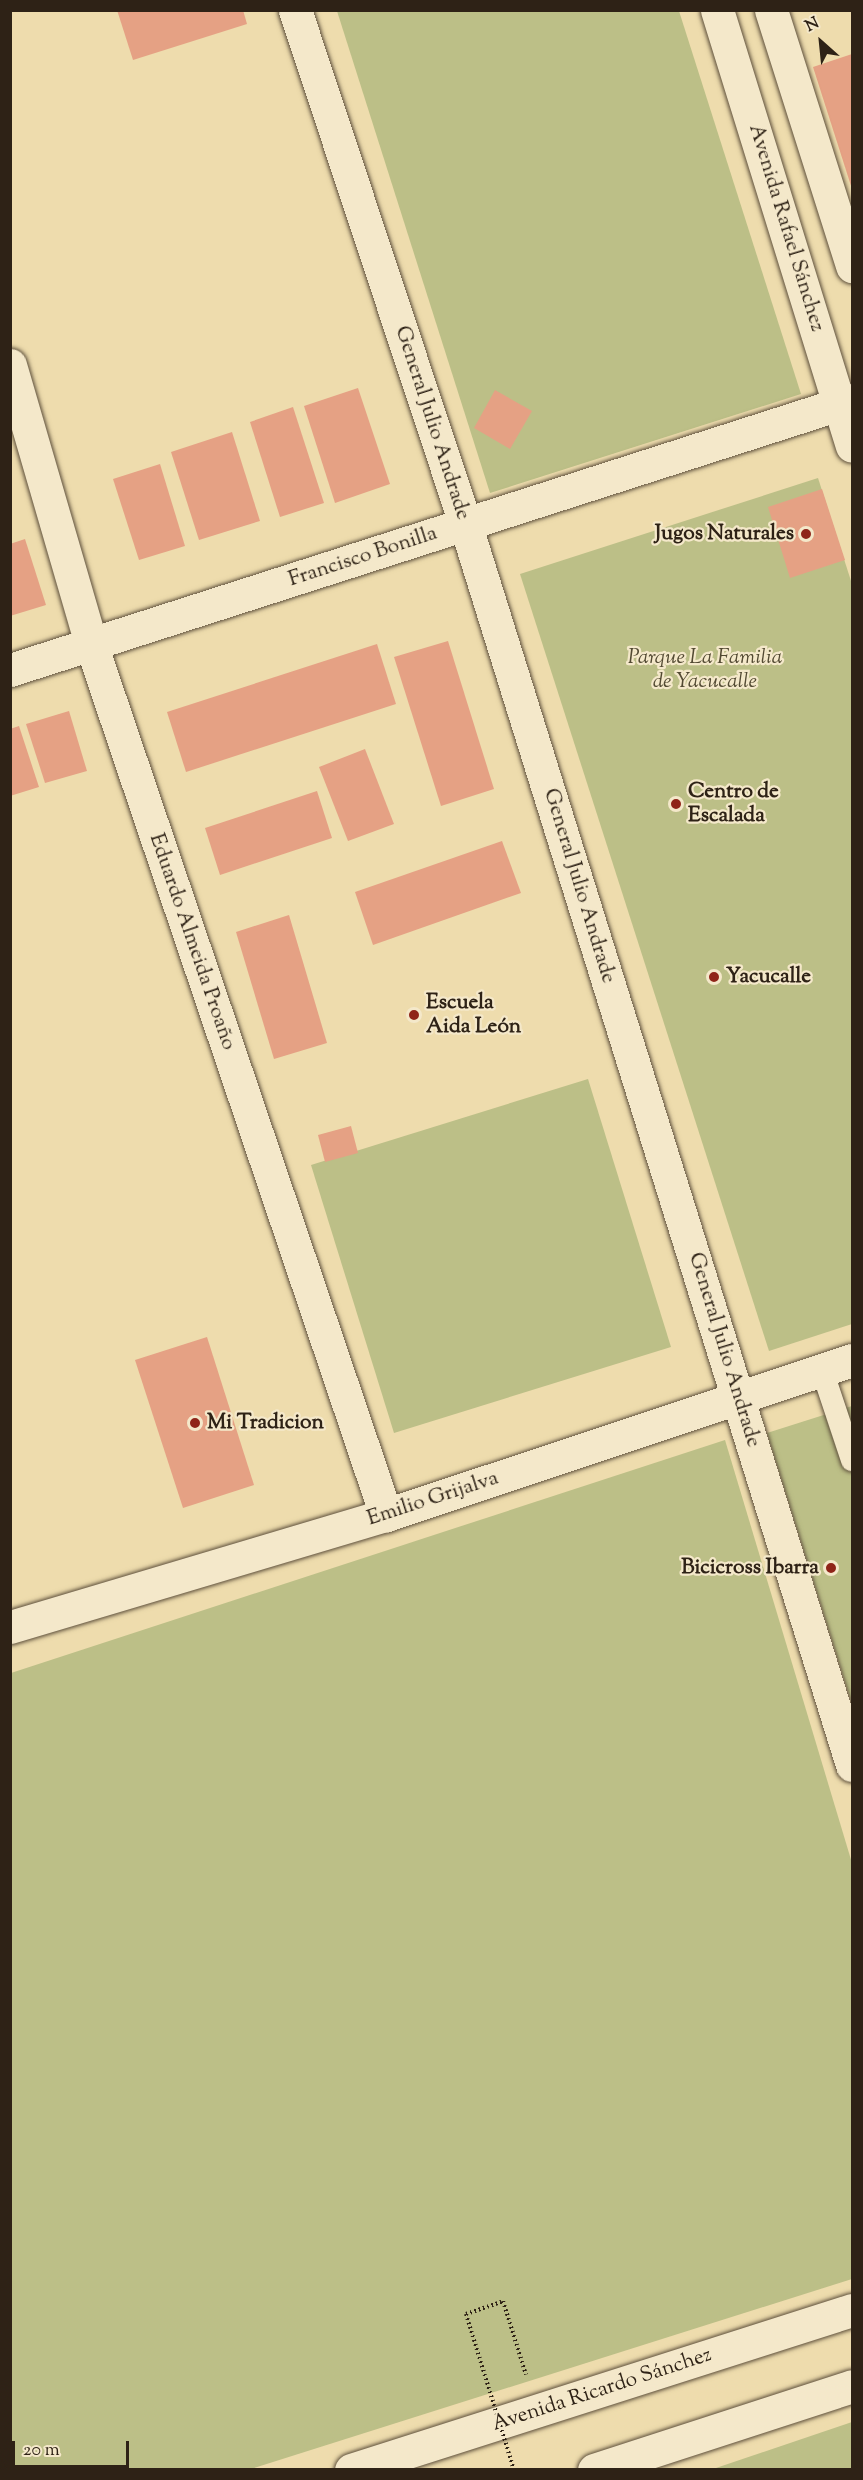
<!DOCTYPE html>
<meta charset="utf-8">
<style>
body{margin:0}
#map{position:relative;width:863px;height:2480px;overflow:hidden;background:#eedcad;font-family:"Sorts Mill Goudy",serif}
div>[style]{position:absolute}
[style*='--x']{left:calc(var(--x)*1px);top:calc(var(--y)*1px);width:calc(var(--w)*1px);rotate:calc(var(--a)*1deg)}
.green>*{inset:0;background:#bcbf87}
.building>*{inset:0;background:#e5a184}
.path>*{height:4px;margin-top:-2px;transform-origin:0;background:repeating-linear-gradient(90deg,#2e2216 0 1.5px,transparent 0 4.5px)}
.roads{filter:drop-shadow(0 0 2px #5e503c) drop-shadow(0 0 2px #5e503c)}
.lane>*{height:22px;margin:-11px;padding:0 11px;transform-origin:11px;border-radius:11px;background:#f4e8ca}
.street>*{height:33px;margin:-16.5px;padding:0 16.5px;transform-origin:16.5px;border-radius:16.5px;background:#f4e8ca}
.secondary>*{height:33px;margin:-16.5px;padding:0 16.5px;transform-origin:16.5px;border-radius:16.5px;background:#f4e8ca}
.path-bridge>*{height:4px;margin-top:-2px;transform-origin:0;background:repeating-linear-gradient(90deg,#2e2216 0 1.5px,transparent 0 4.5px)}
.dots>*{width:16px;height:16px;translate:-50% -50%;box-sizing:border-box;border:3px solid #f4e8ca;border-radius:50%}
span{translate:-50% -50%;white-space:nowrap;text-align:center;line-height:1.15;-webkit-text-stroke:4.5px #f4e8ca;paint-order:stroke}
.street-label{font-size:21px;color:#2e2216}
.poi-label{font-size:21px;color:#2e2216;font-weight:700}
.right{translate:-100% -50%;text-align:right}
.left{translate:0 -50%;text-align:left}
.park-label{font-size:21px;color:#524932;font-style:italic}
.frame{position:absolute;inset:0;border:12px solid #2e2216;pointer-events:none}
.north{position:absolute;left:791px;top:12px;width:60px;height:60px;-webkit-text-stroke:4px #f4e8ca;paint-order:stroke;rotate:333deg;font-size:16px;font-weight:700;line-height:24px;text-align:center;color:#2e2216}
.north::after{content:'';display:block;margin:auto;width:21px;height:27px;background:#2e2216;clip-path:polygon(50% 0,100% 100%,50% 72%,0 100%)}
.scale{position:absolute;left:12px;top:2441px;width:117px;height:27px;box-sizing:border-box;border:3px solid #2e2216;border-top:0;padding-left:8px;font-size:18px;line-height:21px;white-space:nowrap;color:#2e2216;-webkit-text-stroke:4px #f4e8ca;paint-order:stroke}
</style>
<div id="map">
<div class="green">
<div style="clip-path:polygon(337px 11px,679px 11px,801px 394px,490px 493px)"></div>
<div style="clip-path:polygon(818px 478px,852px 584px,852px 1324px,769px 1351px,520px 574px)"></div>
<div style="clip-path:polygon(588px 1079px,671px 1347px,394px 1433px,311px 1165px)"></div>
<div style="clip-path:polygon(852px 1406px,852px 1704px,767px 1433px)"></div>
<div style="clip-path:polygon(725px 1440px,852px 1863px,852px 2279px,251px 2469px,11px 2469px,11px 1673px)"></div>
<div style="clip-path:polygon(852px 2422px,852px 2469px,713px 2469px)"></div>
</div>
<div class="building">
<div style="clip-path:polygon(117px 10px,243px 10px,247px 24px,133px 60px)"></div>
<div style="clip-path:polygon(852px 54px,852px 189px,813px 67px)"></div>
<div style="clip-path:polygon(358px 388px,390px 484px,335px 503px,304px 406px)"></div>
<div style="clip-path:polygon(495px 390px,532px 411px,510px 449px,474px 428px)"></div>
<div style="clip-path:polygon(293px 407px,324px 503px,280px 517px,250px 422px)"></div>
<div style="clip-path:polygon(232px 432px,260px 521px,199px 540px,171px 452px)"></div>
<div style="clip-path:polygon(160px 464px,185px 546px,139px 560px,113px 479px)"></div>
<div style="clip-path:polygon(822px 489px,845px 560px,790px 578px,768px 507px)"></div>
<div style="clip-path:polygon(25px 539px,46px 605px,10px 616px,10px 544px)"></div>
<div style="clip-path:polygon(448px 641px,494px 789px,441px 806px,394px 657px)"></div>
<div style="clip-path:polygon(377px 644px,396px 704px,186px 772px,167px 712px)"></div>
<div style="clip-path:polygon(69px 711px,87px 771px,45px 783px,26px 724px)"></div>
<div style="clip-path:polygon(19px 726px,39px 787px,10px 796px,10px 729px)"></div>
<div style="clip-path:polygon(365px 749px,394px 824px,348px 841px,319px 767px)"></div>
<div style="clip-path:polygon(317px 791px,332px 838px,220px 875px,205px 828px)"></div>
<div style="clip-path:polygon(502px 841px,521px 893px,373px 945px,355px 892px)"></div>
<div style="clip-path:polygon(289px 915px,327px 1043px,274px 1059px,236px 932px)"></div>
<div style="clip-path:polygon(351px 1126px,358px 1153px,325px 1162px,318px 1135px)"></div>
<div style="clip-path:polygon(207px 1337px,254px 1485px,183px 1508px,135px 1360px)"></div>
</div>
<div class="path">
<div style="--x:466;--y:2314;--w:39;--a:-19"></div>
<div style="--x:503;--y:2301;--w:77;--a:72.7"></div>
</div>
<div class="roads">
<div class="lane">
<div style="--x:822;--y:1370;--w:95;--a:71.6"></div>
</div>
<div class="street">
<div style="--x:295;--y:10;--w:540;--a:71.67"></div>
<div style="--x:465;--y:523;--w:1301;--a:72.69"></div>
<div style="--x:10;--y:365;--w:291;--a:73.8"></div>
<div style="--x:91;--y:644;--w:920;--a:71.29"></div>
<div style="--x:10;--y:670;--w:884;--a:-17.78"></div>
<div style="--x:10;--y:1627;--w:392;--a:-16.6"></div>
<div style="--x:386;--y:1515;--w:491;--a:-18.4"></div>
</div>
<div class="secondary">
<div style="--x:717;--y:10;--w:456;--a:72.8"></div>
<div style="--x:771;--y:10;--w:269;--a:72.4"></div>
<div style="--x:351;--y:2470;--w:526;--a:-17.71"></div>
<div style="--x:594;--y:2470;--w:271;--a:-18"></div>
</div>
</div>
<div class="path-bridge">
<div style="--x:466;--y:2314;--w:163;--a:72.9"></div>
</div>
<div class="dots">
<div style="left:806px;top:534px;background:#8f2418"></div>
<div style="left:676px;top:804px;background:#8f2418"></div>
<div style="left:714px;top:977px;background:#8f2418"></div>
<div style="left:414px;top:1015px;background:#8f2418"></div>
<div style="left:195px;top:1423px;background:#8f2418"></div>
<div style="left:831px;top:1568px;background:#8f2418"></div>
</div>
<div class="street-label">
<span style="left:786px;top:228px;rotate:73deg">Avenida Rafael Sánchez</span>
<span style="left:432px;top:423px;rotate:72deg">General Julio Andrade</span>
<span style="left:363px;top:557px;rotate:-18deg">Francisco Bonilla</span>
<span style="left:579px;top:886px;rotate:73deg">General Julio Andrade</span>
<span style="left:192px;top:942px;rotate:71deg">Eduardo Almeida Proaño</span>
<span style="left:724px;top:1350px;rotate:73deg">General Julio Andrade</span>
<span style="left:433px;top:1499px;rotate:-18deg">Emilio Grijalva</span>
<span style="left:602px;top:2390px;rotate:-18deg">Avenida Ricardo Sánchez</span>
</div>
<div class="poi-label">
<span class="right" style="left:794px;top:534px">Jugos Naturales</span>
<span class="left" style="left:688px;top:804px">Centro de<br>Escalada</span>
<span class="left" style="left:726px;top:977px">Yacucalle</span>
<span class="left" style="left:426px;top:1015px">Escuela<br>Aida León</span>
<span class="left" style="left:207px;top:1423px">Mi Tradicion</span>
<span class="right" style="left:819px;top:1568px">Bicicross Ibarra</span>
</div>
<div class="park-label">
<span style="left:705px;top:670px">Parque La Familia<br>de Yacucalle</span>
</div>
<div class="frame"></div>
<div class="north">N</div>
<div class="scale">20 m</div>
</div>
